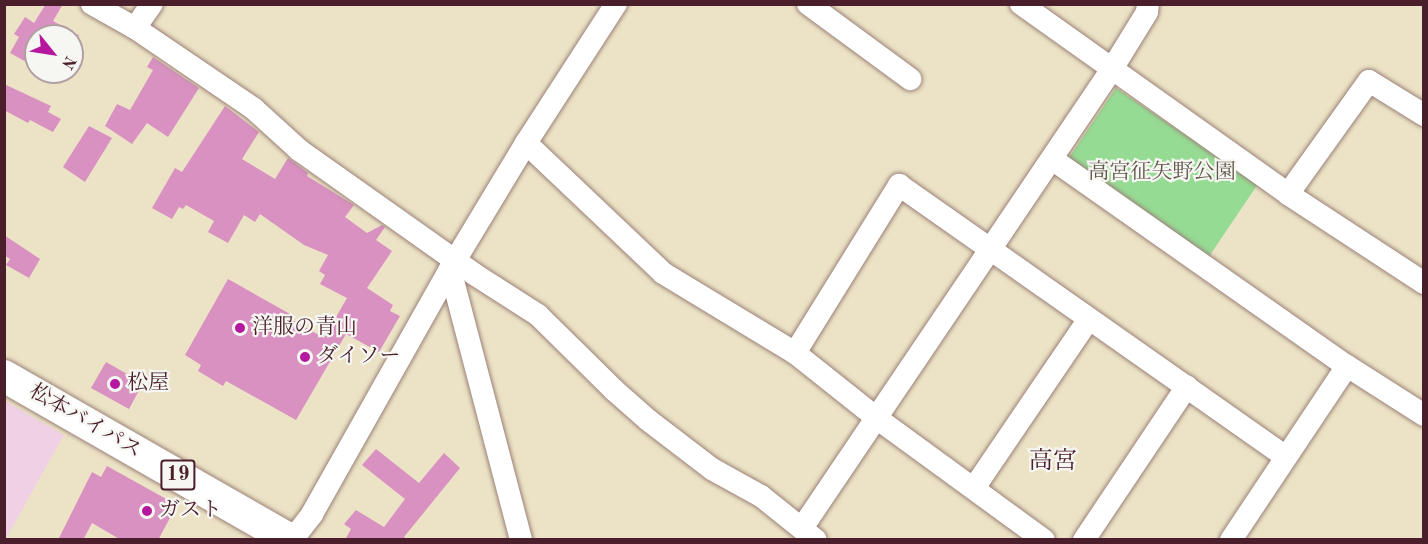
<!DOCTYPE html>
<meta charset="utf-8">
<style>
body{margin:0}
#map{position:relative;width:1428px;height:544px;overflow:hidden;background:#ece3c6;font-family:"Old Standard TT","Noto Serif JP",serif}
div>[style]{position:absolute}
[style*='--x']{left:calc(var(--x)*1px);top:calc(var(--y)*1px);width:calc(var(--w)*1px);rotate:calc(var(--a)*1deg)}
.built>*{inset:0;background:#f0d0e5}
.green>*{inset:0;background:#96db94}
.building>*{inset:0;background:#d891c0}
.roads{filter:drop-shadow(0 0 2px #9b8178) drop-shadow(0 0 2px #9b8178)}
.minor>*{height:22px;margin:-11px;padding:0 11px;transform-origin:11px;border-radius:11px;background:#fff}
.highway>*{height:32px;margin:-16px;padding:0 16px;transform-origin:16px;border-radius:16px;background:#fff}
.dots>*{width:16px;height:16px;translate:-50% -50%;box-sizing:border-box;border:3px solid #f6f6f2;border-radius:50%}
span{translate:-50% -50%;white-space:nowrap;text-align:center;line-height:1.15;-webkit-text-stroke:4.5px #f6f6f2;paint-order:stroke}
.shield-label span{padding:2px 4px;background:#f6f6f2;border:2px solid;border-radius:4px;-webkit-text-stroke-width:0}
.shield-label{font-size:20px;color:#4a1f2b;font-weight:700}
.park-label{font-size:21px;color:#61574a}
.poi-label{font-size:21px;color:#4a1f2b}
.left{translate:0 -50%;text-align:left}
.street-label{font-size:21px;color:#4a1f2b}
.quarter-label{font-size:24px;color:#4a1f2b}
.frame{position:absolute;inset:0;border:6px solid #4a1f2b;pointer-events:none}
.north{position:absolute;left:24px;top:24px;width:60px;height:60px;box-sizing:border-box;background:#f6f6f2;border:2px solid #b1a0a2;border-radius:50%;rotate:120deg;font-size:16px;font-weight:700;line-height:24px;text-align:center;color:#4a1f2b}
.north::after{content:'';display:block;margin:auto;width:21px;height:27px;background:#b5179e;clip-path:polygon(50% 0,100% 100%,50% 72%,0 100%)}
</style>
<div id="map">
<div class="built">
<div style="clip-path:polygon(5px 401px,64px 435px,5px 540px,4px 539px)"></div>
</div>
<div class="green">
<div style="clip-path:polygon(1116px 88px,1258px 184px,1208px 258px,1066px 162px)"></div>
</div>
<div class="building">
<div style="clip-path:polygon(46px 4px,63px 4px,53px 21px,80px 36px,36px 36px,36px 54px,30px 64px,10px 53px,19px 37px,14px 34px,25px 17px,34px 23px)"></div>
<div style="clip-path:polygon(153px 57px,199px 88px,168px 137px,147px 123px,132px 144px,105px 126px,117px 104px,130px 110px,153px 70px,147px 67px)"></div>
<div style="clip-path:polygon(4px 84px,51px 106px,48px 112px,61px 119px,53px 132px,30px 120px,28px 123px,4px 110px)"></div>
<div style="clip-path:polygon(225px 106px,259px 132px,242px 159px,275px 179px,288px 158px,308px 173px,307px 176px,354px 205px,345px 217px,367px 233px,382px 225px,385px 227px,376px 240px,392px 251px,367px 288px,393px 305px,390px 311px,400px 316px,379px 352px,346px 334px,296px 420px,226px 381px,223px 386px,198px 371px,201px 365px,185px 355px,228px 279px,290px 314px,289px 318px,324px 338px,347px 298px,320px 284px,325px 275px,319px 271px,328px 255px,304px 245px,260px 214px,255px 222px,244px 215px,228px 243px,208px 232px,214px 221px,186px 205px,183px 209px,179px 207px,172px 219px,152px 208px,175px 168px,182px 172px)"></div>
<div style="clip-path:polygon(89px 126px,112px 138px,85px 182px,63px 167px)"></div>
<div style="clip-path:polygon(4px 235px,40px 259px,29px 278px,6px 265px,10px 259px,4px 255px)"></div>
<div style="clip-path:polygon(106px 362px,143px 383px,129px 409px,91px 388px)"></div>
<div style="clip-path:polygon(376px 449px,419px 483px,444px 453px,460px 468px,404px 537px,408px 540px,345px 540px,351px 529px,344px 524px,356px 510px,384px 527px,405px 499px,362px 465px)"></div>
<div style="clip-path:polygon(107px 466px,177px 505px,158px 540px,121px 540px,92px 523px,83px 540px,58px 540px,92px 472px,101px 477px)"></div>
</div>
<div class="roads">
<div class="minor">
<div style="--x:92;--y:4;--w:49;--a:29.2"></div>
<div style="--x:135;--y:28;--w:144;--a:34.2"></div>
<div style="--x:254;--y:109;--w:61;--a:42.3"></div>
<div style="--x:299;--y:150;--w:214;--a:35.3"></div>
<div style="--x:474;--y:274;--w:76;--a:32.6"></div>
<div style="--x:538;--y:315;--w:107;--a:44.6"></div>
<div style="--x:614;--y:390;--w:45;--a:41.4"></div>
<div style="--x:648;--y:420;--w:81;--a:37.4"></div>
<div style="--x:712;--y:469;--w:56;--a:28.9"></div>
<div style="--x:761;--y:496;--w:70;--a:38.7"></div>
<div style="--x:808;--y:4;--w:127;--a:36.3"></div>
<div style="--x:1021;--y:4;--w:328;--a:35.4"></div>
<div style="--x:1288;--y:194;--w:163;--a:33.2"></div>
<div style="--x:135;--y:28;--w:29;--a:-55"></div>
<div style="--x:526;--y:143;--w:189;--a:43.5"></div>
<div style="--x:663;--y:273;--w:154;--a:31.2"></div>
<div style="--x:795;--y:353;--w:106;--a:38.5"></div>
<div style="--x:878;--y:419;--w:205;--a:36.1"></div>
<div style="--x:1052;--y:159;--w:360;--a:35.1"></div>
<div style="--x:1347;--y:366;--w:91;--a:32.5"></div>
<div style="--x:1288;--y:194;--w:139;--a:-54.4"></div>
<div style="--x:1369;--y:81;--w:65;--a:31.7"></div>
<div style="--x:450;--y:269;--w:280;--a:75.3"></div>
<div style="--x:795;--y:353;--w:198;--a:-58.2"></div>
<div style="--x:899;--y:185;--w:473;--a:35.1"></div>
<div style="--x:974;--y:488;--w:203;--a:-55.8"></div>
<div style="--x:802;--y:528;--w:554;--a:-55.97"></div>
<div style="--x:1112;--y:69;--w:67;--a:-58.4"></div>
<div style="--x:1147;--y:12;--w:8;--a:-83"></div>
<div style="--x:292;--y:540;--w:33;--a:-52"></div>
<div style="--x:312;--y:514;--w:281;--a:-60.6"></div>
<div style="--x:450;--y:269;--w:147;--a:-58.9"></div>
<div style="--x:526;--y:143;--w:166;--a:-57.1"></div>
<div style="--x:1084;--y:540;--w:185;--a:-56.2"></div>
<div style="--x:1231;--y:540;--w:209;--a:-56.3"></div>
</div>
<div class="highway">
<div style="--x:4;--y:376;--w:330;--a:29.8"></div>
</div>
</div>
<div class="dots">
<div style="left:240px;top:328px;background:#b5179e"></div>
<div style="left:305px;top:357px;background:#b5179e"></div>
<div style="left:115px;top:384px;background:#b5179e"></div>
<div style="left:147px;top:511px;background:#b5179e"></div>
</div>
<div class="shield-label">
<span style="left:178px;top:475px">19</span>
</div>
<div class="park-label">
<span style="left:1162px;top:173px">高宮征矢野公園</span>
</div>
<div class="poi-label">
<span class="left" style="left:252px;top:328px">洋服の青山</span>
<span class="left" style="left:317px;top:357px">ダイソー</span>
<span class="left" style="left:127px;top:384px">松屋</span>
<span class="left" style="left:159px;top:511px">ガスト</span>
</div>
<div class="street-label">
<span style="left:85px;top:422px;rotate:30deg">松本バイパス</span>
</div>
<div class="quarter-label">
<span style="left:1053px;top:463px">高宮</span>
</div>
<div class="frame"></div>
<div class="north">N</div>
</div>
